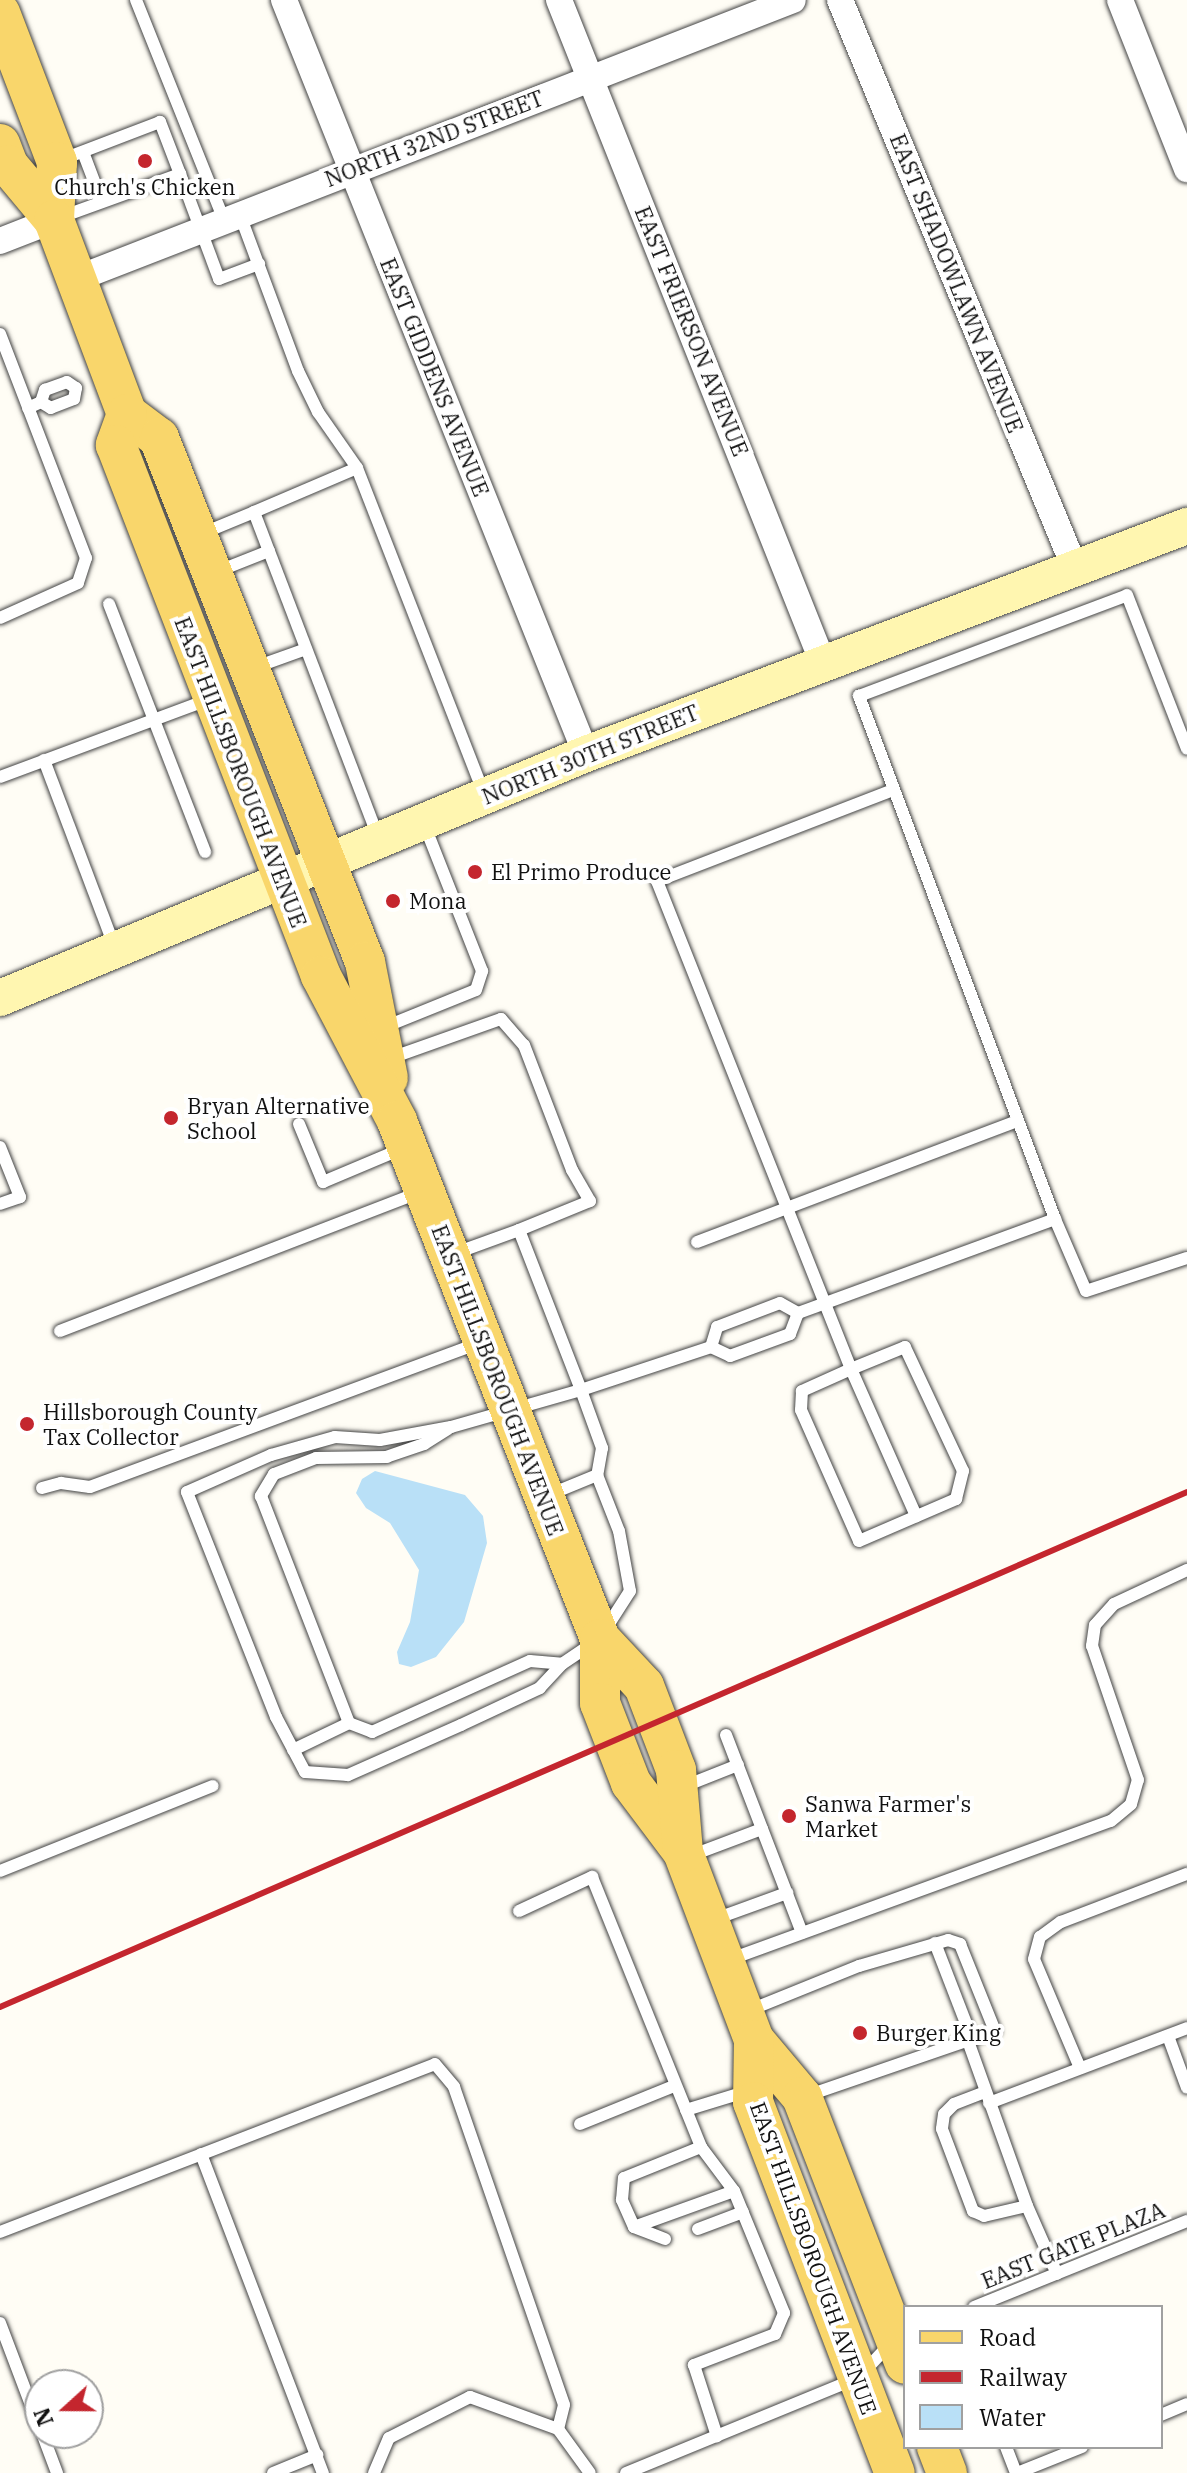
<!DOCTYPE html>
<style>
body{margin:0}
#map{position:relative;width:1187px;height:2473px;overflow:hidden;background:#fffdf5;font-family:"IBM Plex Serif",serif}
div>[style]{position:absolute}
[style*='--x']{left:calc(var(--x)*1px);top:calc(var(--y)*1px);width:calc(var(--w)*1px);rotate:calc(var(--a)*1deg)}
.water>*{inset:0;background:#b9e0f7}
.roads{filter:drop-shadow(0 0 2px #444) drop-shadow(0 0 2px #444)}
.lane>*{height:12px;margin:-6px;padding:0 6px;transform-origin:6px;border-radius:6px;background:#fff}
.street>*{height:26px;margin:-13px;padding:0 13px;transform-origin:13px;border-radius:13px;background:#fff}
.secondary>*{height:36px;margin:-18px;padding:0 18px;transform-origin:18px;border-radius:18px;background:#fff6b0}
.primary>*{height:40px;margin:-20px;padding:0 20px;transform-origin:20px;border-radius:20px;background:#f9d66b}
.rail>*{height:6px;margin:-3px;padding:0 3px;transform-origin:3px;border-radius:3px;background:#c4262e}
.dots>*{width:22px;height:22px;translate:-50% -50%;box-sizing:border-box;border:4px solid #fff;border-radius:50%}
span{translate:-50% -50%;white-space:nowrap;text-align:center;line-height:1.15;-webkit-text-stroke:8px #fff;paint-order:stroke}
.street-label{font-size:22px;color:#111}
.poi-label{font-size:22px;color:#111}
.left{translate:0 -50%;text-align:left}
.legend{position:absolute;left:903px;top:2305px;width:260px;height:144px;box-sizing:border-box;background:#fff;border:2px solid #a0a0a0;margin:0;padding:10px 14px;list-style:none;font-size:24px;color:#111}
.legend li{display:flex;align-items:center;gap:16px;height:40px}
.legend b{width:40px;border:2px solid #a0a0a0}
.north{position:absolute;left:24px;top:2369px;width:80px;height:80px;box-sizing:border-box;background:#fff;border:2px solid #a0a0a0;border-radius:50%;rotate:249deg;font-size:22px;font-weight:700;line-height:32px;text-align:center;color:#111}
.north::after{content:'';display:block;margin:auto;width:28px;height:36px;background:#c4262e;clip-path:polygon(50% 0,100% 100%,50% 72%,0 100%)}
</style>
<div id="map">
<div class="water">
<div style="clip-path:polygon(375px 1471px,465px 1495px,483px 1516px,487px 1543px,464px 1622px,436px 1657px,411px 1667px,399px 1664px,397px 1652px,410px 1622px,419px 1570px,390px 1523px,366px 1508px,356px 1493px,362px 1479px)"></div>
</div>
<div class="roads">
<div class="lane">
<div style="--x:136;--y:0;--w:237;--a:68.2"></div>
<div style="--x:83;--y:152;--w:53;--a:69.2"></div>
<div style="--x:180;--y:174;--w:112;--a:69.6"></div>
<div style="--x:219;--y:279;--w:43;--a:-20.6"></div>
<div style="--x:240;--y:215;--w:166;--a:69.6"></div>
<div style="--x:298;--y:371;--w:46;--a:64"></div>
<div style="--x:318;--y:412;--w:68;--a:55.1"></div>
<div style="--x:357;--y:468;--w:349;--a:68.7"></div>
<div style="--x:61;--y:217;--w:127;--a:-19.9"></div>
<div style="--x:180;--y:174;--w:56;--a:-111"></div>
<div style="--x:160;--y:122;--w:104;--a:159.1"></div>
<div style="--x:0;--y:334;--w:240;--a:69"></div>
<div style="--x:86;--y:558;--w:26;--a:108"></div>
<div style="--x:78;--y:583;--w:85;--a:155.8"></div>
<div style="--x:28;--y:408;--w:14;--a:-25"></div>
<div style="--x:41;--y:402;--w:13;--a:-72"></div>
<div style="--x:45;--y:390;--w:23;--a:-20"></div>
<div style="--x:67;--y:382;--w:11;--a:34"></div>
<div style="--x:76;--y:388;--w:11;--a:100"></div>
<div style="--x:74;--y:399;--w:25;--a:159"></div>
<div style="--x:51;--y:408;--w:12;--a:-149"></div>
<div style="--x:254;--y:512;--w:112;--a:-23.1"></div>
<div style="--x:201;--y:534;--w:57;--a:-22.5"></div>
<div style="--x:254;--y:512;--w:348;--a:69.1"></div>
<div style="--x:216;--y:572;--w:57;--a:-21.6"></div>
<div style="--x:109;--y:604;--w:266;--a:68.8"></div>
<div style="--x:253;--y:668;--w:56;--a:-19.7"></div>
<div style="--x:44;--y:760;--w:201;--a:69.3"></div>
<div style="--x:0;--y:777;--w:224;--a:-20.4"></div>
<div style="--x:893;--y:790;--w:253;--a:158.9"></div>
<div style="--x:657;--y:881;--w:525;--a:68.32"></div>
<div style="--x:851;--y:1369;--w:54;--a:155.8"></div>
<div style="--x:802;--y:1391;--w:19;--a:93"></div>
<div style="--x:801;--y:1410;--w:143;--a:66.1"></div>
<div style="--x:859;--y:1541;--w:106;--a:-23.4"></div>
<div style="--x:956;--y:1499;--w:29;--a:-76"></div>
<div style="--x:963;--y:1471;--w:137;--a:-115.1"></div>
<div style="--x:905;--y:1347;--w:58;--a:157.8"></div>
<div style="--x:851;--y:1369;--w:161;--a:66.1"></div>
<div style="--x:382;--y:1028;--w:101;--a:-22"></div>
<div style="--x:476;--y:990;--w:20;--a:-72"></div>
<div style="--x:482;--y:971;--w:156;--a:-111.5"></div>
<div style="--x:388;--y:1059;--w:120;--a:-19.5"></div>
<div style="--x:501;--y:1019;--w:35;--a:49"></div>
<div style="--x:524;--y:1045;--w:134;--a:69"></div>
<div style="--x:572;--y:1170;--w:36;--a:60"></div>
<div style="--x:590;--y:1201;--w:77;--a:157.8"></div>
<div style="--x:299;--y:1124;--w:63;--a:67.5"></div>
<div style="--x:323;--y:1182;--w:85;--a:-22.9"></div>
<div style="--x:0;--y:1147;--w:54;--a:68.2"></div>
<div style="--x:20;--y:1197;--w:21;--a:161"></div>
<div style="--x:1055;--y:1219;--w:78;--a:66.7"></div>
<div style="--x:1086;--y:1291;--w:106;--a:-18.1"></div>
<div style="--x:697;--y:1242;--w:343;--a:-20.7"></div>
<div style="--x:453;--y:1254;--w:70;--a:-20"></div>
<div style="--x:519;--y:1230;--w:172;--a:68.8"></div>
<div style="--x:581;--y:1390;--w:137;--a:-18.3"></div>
<div style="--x:711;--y:1347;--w:21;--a:25"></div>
<div style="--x:730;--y:1356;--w:64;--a:-20.1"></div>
<div style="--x:790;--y:1334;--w:22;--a:-69"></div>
<div style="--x:60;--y:1331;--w:384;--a:-21.1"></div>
<div style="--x:711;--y:1347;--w:21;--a:-73"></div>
<div style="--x:717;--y:1327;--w:67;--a:-20.9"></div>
<div style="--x:780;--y:1303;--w:21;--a:29"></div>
<div style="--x:798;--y:1313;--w:274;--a:-20.1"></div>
<div style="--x:1055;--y:1219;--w:559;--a:-110.54"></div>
<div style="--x:859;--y:696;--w:286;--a:-20.6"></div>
<div style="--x:1127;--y:595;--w:165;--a:68.7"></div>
<div style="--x:448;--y:1429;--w:28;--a:148"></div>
<div style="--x:424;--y:1444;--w:39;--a:161"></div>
<div style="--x:387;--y:1457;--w:71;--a:179.2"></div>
<div style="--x:316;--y:1458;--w:45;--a:159.1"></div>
<div style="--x:274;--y:1474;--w:26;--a:121"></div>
<div style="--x:261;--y:1496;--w:243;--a:68.8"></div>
<div style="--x:349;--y:1723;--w:25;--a:21"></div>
<div style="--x:372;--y:1732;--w:173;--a:-24.2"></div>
<div style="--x:530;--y:1661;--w:32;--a:5"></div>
<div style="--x:42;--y:1488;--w:20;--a:-15"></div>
<div style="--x:61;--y:1483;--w:29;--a:8"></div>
<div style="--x:90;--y:1487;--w:416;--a:-20.3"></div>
<div style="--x:551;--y:1494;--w:50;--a:-22.4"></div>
<div style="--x:597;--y:1475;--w:60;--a:68.6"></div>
<div style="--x:619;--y:1531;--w:61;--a:79.6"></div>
<div style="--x:630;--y:1591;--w:46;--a:122.7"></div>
<div style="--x:593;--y:1643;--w:37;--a:146"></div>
<div style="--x:562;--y:1664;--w:33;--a:133"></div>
<div style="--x:540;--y:1688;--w:87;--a:154.9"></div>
<div style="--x:461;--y:1725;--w:124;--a:156.1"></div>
<div style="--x:348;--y:1775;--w:43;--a:-176"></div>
<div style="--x:305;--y:1772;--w:62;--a:-117.8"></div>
<div style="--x:276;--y:1717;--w:242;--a:-111.6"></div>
<div style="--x:187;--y:1492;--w:92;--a:-23.8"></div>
<div style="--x:271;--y:1455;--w:66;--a:-15.7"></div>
<div style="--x:335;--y:1437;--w:45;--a:3.8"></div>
<div style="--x:380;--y:1440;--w:72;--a:-10.4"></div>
<div style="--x:451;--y:1427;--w:135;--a:-15.9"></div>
<div style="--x:581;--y:1390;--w:62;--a:70.1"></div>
<div style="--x:602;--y:1448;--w:27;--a:100"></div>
<div style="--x:726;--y:1735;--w:212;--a:69"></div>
<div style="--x:293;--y:1750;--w:62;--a:-25.7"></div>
<div style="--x:685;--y:1786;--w:57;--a:-21.6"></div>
<div style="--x:690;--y:1856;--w:77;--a:-20.6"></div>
<div style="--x:0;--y:1871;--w:229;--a:-21.8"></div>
<div style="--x:519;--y:1911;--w:81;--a:-25"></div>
<div style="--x:592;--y:1877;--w:291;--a:68"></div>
<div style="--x:701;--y:2147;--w:55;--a:53.1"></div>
<div style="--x:734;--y:2191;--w:132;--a:67.7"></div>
<div style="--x:784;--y:2313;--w:23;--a:113"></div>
<div style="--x:775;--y:2334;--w:87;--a:159.1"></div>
<div style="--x:694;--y:2365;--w:75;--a:72.1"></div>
<div style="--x:715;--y:1919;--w:77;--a:-19.9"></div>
<div style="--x:935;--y:1943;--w:103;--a:68.9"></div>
<div style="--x:731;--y:1959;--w:404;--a:-20"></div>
<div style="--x:1111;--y:1821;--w:26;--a:-40"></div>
<div style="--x:1131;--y:1804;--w:25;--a:-74"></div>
<div style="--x:1138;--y:1780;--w:142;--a:-108.9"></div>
<div style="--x:1092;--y:1646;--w:21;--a:-82"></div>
<div style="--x:1095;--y:1625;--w:28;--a:-48"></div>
<div style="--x:1114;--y:1604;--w:81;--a:-25"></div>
<div style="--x:750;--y:2010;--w:118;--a:-22"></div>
<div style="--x:859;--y:1966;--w:93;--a:-16.3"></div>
<div style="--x:948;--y:1940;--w:13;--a:18"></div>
<div style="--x:960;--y:1944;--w:94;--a:68.1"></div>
<div style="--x:995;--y:2031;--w:197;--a:161"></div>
<div style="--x:1168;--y:2036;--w:55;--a:69.9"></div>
<div style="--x:968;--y:2041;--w:175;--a:70.3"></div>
<div style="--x:1027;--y:2206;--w:74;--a:66.2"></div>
<div style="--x:1080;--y:2068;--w:118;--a:-112.9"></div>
<div style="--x:1034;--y:1959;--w:23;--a:-75"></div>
<div style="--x:1040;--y:1937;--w:26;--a:-36"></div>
<div style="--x:1061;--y:1922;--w:135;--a:-20.9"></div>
<div style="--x:985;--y:2092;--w:33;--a:159"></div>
<div style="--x:954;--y:2104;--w:14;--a:135"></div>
<div style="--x:944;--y:2114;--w:15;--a:98"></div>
<div style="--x:942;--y:2129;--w:88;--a:69.3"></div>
<div style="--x:973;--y:2211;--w:12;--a:24"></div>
<div style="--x:984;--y:2216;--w:44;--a:-13.1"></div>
<div style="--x:989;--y:2103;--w:212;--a:-20.7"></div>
<div style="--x:686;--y:2110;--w:65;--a:-17"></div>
<div style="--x:580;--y:2124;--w:101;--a:-22"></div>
<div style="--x:201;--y:2154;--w:342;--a:69.1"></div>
<div style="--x:634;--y:2227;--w:106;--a:-19.8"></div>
<div style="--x:698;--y:2229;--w:48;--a:-20.7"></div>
<div style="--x:0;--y:2232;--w:466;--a:-21.1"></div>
<div style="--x:435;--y:2064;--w:30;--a:50"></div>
<div style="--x:454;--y:2087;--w:336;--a:70.9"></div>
<div style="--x:564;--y:2405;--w:25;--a:104"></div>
<div style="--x:665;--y:2239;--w:33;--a:-159"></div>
<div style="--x:634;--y:2227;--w:30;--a:-114"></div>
<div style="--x:622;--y:2200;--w:22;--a:-85"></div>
<div style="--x:624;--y:2178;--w:83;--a:-21.9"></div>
<div style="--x:974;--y:2307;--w:230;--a:-22"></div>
<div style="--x:0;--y:2323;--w:113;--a:69.3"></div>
<div style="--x:1161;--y:2415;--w:28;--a:-23"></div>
<div style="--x:42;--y:2433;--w:43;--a:69.4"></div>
<div style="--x:1006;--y:2447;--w:28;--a:69"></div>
<div style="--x:273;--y:2473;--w:48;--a:-22.2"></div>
<div style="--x:374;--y:2473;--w:38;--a:-67"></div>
<div style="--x:389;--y:2438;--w:91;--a:-26.8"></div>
<div style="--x:470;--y:2397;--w:94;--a:20"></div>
<div style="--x:558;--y:2429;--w:54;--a:54"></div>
<div style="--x:626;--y:2473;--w:251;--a:-22.3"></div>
<div style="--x:858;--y:2378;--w:45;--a:-46.8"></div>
<div style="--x:1017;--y:2473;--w:70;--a:-21.8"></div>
</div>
<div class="street">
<div style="--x:284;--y:0;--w:812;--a:68.17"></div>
<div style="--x:559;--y:0;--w:714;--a:68.29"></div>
<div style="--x:840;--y:0;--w:612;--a:67.54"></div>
<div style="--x:1120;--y:0;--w:182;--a:68.4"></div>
<div style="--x:0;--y:241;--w:58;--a:-21.3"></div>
<div style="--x:76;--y:279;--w:769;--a:-21.26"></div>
</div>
<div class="secondary">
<div style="--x:0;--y:998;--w:635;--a:-22.61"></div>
<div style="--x:586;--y:754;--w:643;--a:-20.78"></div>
</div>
<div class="primary">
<div style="--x:0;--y:13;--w:160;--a:69.1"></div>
<div style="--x:57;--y:162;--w:58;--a:93"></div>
<div style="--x:0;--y:144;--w:22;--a:69"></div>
<div style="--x:8;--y:165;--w:72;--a:50.1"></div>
<div style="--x:54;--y:220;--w:207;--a:69.4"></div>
<div style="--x:127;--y:414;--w:40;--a:37"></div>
<div style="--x:159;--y:438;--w:563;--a:68.54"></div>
<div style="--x:365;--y:962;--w:118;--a:78.8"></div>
<div style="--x:127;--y:414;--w:33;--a:110"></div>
<div style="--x:116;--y:445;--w:569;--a:68.89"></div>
<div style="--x:321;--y:976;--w:164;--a:62.3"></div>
<div style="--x:397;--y:1121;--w:556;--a:68.6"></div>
<div style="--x:600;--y:1639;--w:64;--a:90"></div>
<div style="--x:600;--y:1703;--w:86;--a:68.8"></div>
<div style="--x:631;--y:1783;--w:86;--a:53"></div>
<div style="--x:683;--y:1852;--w:201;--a:69.3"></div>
<div style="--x:754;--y:2040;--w:75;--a:49.9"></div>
<div style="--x:802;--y:2097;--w:286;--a:68.9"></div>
<div style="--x:600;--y:1639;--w:64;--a:46.9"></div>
<div style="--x:644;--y:1686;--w:90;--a:69.1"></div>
<div style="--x:676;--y:1770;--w:82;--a:85.1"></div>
<div style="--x:754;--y:2040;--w:62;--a:90.9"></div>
<div style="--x:753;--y:2102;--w:397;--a:69.1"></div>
<div style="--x:937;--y:2447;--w:28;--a:69"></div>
</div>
</div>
<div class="rail">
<div style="--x:0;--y:2007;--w:1294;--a:-23.45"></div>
</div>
<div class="dots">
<div style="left:145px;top:161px;background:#c4262e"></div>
<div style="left:475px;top:872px;background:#c4262e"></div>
<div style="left:393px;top:901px;background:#c4262e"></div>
<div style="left:171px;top:1118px;background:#c4262e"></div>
<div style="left:27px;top:1424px;background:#c4262e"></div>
<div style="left:789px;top:1816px;background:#c4262e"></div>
<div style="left:860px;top:2033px;background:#c4262e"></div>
</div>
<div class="street-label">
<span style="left:434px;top:138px;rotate:-21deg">NORTH 32ND STREET</span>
<span style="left:957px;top:283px;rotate:68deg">EAST SHADOWLAWN AVENUE</span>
<span style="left:692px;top:331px;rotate:68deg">EAST FRIERSON AVENUE</span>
<span style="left:435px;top:377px;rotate:68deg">EAST GIDDENS AVENUE</span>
<span style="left:590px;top:754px;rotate:-22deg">NORTH 30TH STREET</span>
<span style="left:241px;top:772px;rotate:69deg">EAST HILLSBOROUGH AVENUE</span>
<span style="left:498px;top:1380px;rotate:69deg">EAST HILLSBOROUGH AVENUE</span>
<span style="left:1073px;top:2245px;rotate:-22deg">EAST GATE PLAZA</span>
<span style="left:814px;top:2258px;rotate:70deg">EAST HILLSBOROUGH AVENUE</span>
</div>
<div class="poi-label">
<span style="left:145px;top:187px">Church's Chicken</span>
<span class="left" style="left:491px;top:872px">El Primo Produce</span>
<span class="left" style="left:409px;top:901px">Mona</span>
<span class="left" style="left:187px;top:1118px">Bryan Alternative<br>School</span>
<span class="left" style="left:43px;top:1424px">Hillsborough County<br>Tax Collector</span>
<span class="left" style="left:805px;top:1816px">Sanwa Farmer's<br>Market</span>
<span class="left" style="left:876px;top:2033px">Burger King</span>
</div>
<ul class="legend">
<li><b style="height:10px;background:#f9d66b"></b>Road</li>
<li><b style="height:10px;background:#c4262e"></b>Railway</li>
<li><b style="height:22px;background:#b9e0f7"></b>Water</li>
</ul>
<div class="north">N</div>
</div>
